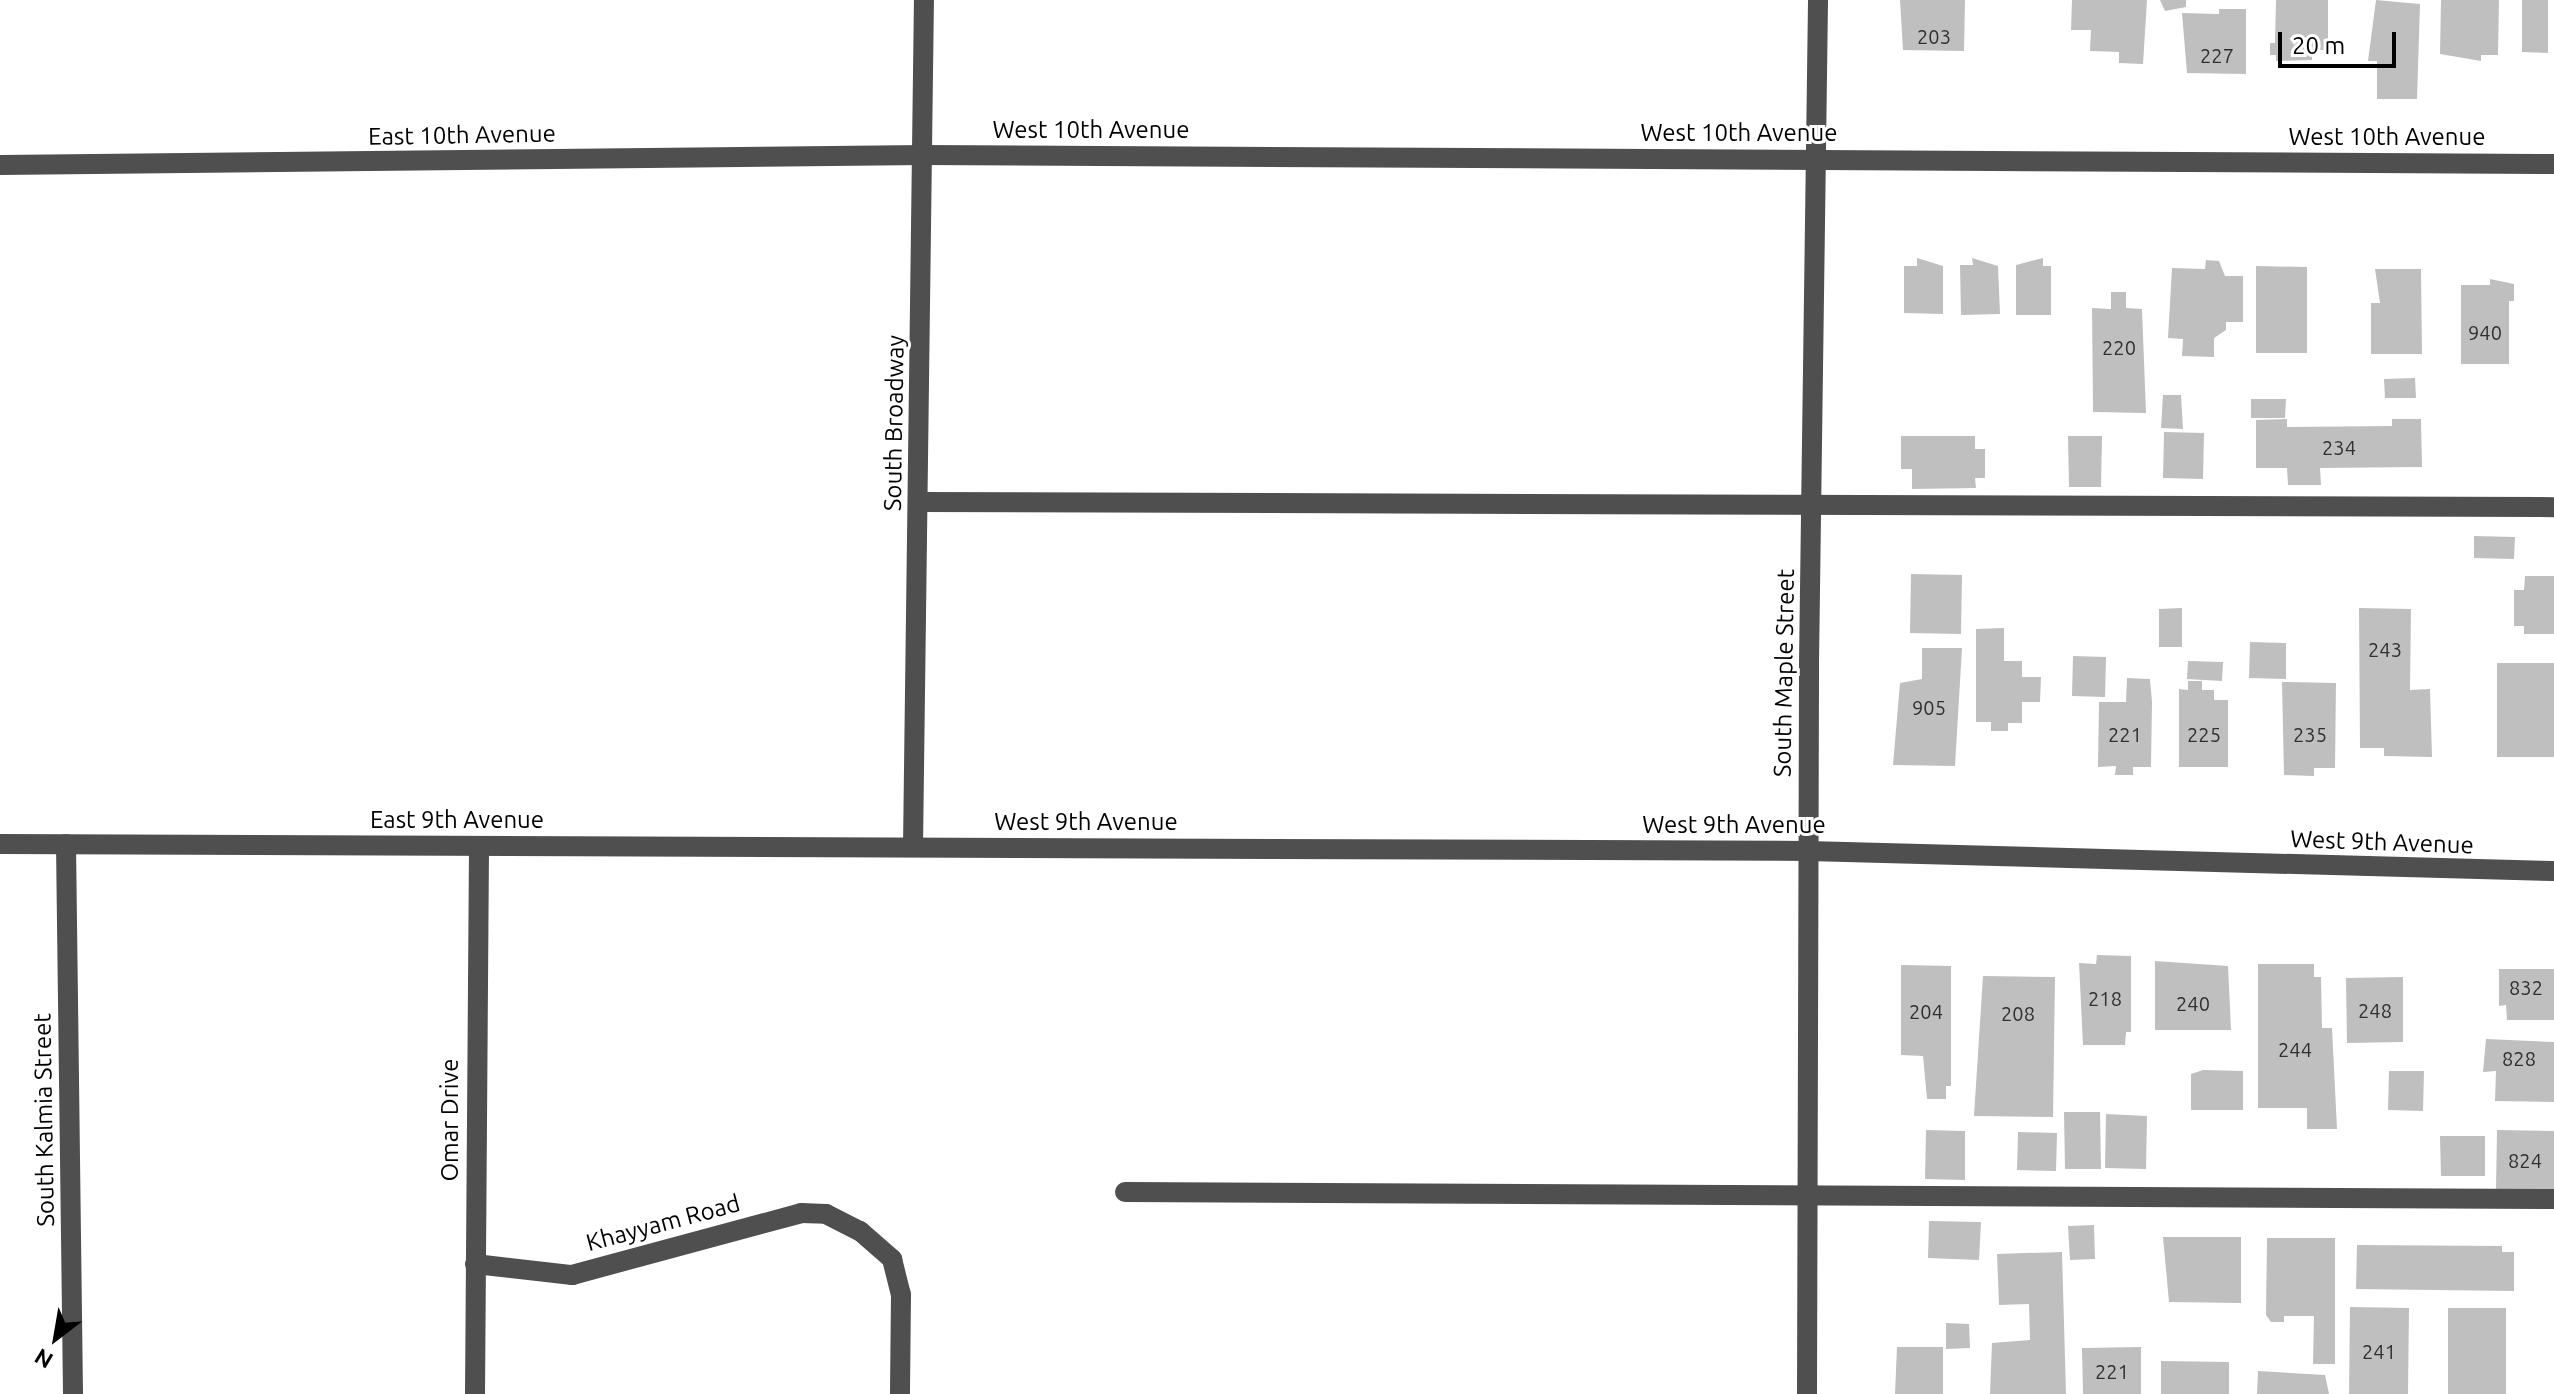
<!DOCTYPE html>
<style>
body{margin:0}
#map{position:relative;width:2554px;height:1394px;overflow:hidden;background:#fff;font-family:Ubuntu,sans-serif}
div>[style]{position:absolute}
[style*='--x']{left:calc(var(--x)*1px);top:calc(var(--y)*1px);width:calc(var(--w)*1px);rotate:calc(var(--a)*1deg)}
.building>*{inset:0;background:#bfbfbf}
.minor>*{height:20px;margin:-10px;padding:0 10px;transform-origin:10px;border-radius:10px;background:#4f4f4f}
span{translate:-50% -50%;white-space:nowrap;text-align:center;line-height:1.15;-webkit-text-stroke:6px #fff;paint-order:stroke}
.number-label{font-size:20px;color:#303030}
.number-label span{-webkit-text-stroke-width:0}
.street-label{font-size:24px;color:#000}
.north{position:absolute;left:16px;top:1298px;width:80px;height:80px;-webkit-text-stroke:6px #fff;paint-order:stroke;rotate:211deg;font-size:22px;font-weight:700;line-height:32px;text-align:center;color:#000}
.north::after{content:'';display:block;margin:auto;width:28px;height:36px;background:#000;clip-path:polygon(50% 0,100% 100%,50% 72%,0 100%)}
.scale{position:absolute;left:2278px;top:32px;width:118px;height:36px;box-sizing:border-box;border:4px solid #000;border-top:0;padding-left:10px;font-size:24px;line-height:28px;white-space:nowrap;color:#000;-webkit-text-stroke:6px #fff;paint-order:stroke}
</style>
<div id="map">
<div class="building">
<div style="clip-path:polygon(1900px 0,1965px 0,1964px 51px,1903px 50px)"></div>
<div style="clip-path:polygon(2072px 0,2147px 0,2143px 64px,2119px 63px,2119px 52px,2090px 51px,2091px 30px,2071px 30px)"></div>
<div style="clip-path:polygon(2160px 0,2186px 0,2186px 7px,2165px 11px)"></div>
<div style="clip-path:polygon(2276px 0,2328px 0,2328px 50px,2312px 50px,2312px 60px,2276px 61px,2276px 55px,2270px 55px,2270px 43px,2275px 43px)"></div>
<div style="clip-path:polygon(2376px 0,2420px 4px,2417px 99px,2377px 99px,2377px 61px,2368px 61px)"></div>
<div style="clip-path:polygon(2441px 0,2499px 0,2498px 55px,2481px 55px,2481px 61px,2440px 54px)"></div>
<div style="clip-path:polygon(2522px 0,2548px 0,2548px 53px,2522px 52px)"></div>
<div style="clip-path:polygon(2219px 9px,2246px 9px,2246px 74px,2187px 73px,2182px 13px,2219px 14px)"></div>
<div style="clip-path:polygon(1917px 258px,1943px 266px,1943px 314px,1904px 313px,1904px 266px,1917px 266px)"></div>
<div style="clip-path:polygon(1972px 258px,1998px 266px,2000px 314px,1961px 315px,1960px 265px,1973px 265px)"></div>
<div style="clip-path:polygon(2043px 258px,2043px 266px,2051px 266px,2051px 315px,2016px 315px,2016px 265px)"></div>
<div style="clip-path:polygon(2206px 260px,2219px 261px,2225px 276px,2243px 276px,2243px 322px,2226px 322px,2226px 330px,2214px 338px,2214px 357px,2182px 356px,2183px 339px,2168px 338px,2172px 268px,2205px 269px)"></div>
<div style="clip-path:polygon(2256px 266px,2307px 267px,2307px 353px,2256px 353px)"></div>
<div style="clip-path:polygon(2375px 269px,2421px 269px,2422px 354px,2371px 354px,2371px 303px,2380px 303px)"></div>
<div style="clip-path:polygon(2490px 279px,2514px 284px,2514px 301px,2509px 301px,2509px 364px,2461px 364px,2461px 285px,2490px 285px)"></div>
<div style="clip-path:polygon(2111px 292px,2126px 292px,2126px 308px,2142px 309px,2146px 413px,2093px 412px,2092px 308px,2111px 309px)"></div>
<div style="clip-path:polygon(2415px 378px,2416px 398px,2385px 398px,2384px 379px)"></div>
<div style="clip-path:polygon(2163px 395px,2181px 395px,2183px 429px,2161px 428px)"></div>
<div style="clip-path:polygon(2251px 399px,2286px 399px,2285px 418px,2251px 418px)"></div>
<div style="clip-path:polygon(2287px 419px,2287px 427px,2392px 426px,2392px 419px,2421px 419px,2422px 467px,2320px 468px,2321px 485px,2288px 485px,2287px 468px,2256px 468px,2256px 420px)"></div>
<div style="clip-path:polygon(2164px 432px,2204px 433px,2203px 479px,2163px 478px)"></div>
<div style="clip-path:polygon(1901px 436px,1975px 436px,1975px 449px,1985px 449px,1985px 478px,1975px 478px,1976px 488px,1912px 489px,1912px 469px,1901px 469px)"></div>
<div style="clip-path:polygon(2068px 436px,2102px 436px,2101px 487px,2069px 487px)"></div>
<div style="clip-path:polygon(2474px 536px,2515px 537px,2514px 559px,2474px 558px)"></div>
<div style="clip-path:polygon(1911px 574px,1962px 575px,1961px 634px,1910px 633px)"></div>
<div style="clip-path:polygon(2525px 576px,2554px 576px,2554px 634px,2524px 634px,2524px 626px,2514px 626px,2514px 590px,2524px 590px)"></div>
<div style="clip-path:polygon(2182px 608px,2182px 647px,2159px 647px,2159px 609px)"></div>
<div style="clip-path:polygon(2359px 608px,2411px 609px,2410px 690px,2430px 689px,2432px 757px,2384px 756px,2384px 748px,2360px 748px)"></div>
<div style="clip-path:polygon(2004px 628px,2004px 661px,2022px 661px,2022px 677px,2041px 677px,2040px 702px,2022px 702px,2022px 723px,2008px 723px,2008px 731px,1991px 731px,1991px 722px,1976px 722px,1976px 629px)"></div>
<div style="clip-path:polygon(2250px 642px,2286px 643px,2286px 679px,2249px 678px)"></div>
<div style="clip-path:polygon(1922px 648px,1962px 648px,1955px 766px,1893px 765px,1900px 683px,1922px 679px)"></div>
<div style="clip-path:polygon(2073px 656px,2106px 657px,2105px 697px,2072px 696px)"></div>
<div style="clip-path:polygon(2188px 661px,2223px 662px,2222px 681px,2187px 679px)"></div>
<div style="clip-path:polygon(2497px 663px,2554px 663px,2554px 757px,2497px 757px)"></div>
<div style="clip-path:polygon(2127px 678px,2150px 679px,2152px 702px,2151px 767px,2133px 767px,2133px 775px,2115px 775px,2116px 766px,2098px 767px,2099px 702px,2126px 702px)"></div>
<div style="clip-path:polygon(2188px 681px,2202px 681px,2202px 690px,2214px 690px,2214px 700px,2228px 700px,2228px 767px,2179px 767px,2179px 689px,2188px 690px)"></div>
<div style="clip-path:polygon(2282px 682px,2336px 683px,2335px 768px,2314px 768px,2314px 776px,2284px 775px)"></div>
<div style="clip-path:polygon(2097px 955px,2131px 956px,2131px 1032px,2126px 1032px,2125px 1045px,2083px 1045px,2079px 963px,2096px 964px)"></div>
<div style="clip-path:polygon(2155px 961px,2228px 966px,2231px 1030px,2155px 1030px)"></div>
<div style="clip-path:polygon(2258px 964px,2314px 964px,2314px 977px,2321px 977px,2322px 1028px,2332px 1028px,2337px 1129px,2307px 1129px,2307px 1108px,2258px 1108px)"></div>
<div style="clip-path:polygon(1901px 965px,1951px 966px,1951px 1086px,1946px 1086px,1946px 1099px,1927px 1099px,1923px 1056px,1901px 1055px)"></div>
<div style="clip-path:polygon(2499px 969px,2554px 969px,2554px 1020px,2507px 1020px,2506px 1005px,2499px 1006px)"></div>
<div style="clip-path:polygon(1983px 976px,2055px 977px,2053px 1117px,1974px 1116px)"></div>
<div style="clip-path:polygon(2403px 977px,2403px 1042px,2347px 1043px,2346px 978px)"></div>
<div style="clip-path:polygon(2486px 1039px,2554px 1042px,2554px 1102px,2495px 1101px,2496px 1071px,2483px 1072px)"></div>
<div style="clip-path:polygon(2203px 1070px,2243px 1071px,2243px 1110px,2191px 1110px,2191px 1074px)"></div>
<div style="clip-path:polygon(2389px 1071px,2424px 1071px,2423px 1111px,2388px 1110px)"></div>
<div style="clip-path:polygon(2064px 1112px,2100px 1112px,2101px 1169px,2065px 1169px)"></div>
<div style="clip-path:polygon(2106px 1114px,2147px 1116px,2146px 1169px,2105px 1168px)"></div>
<div style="clip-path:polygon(1926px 1130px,1965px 1131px,1965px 1180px,1925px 1179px)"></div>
<div style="clip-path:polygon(2497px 1130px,2554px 1131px,2554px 1191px,2496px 1190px)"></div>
<div style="clip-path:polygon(2018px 1132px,2057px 1133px,2056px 1171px,2017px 1170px)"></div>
<div style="clip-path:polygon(2440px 1136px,2485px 1136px,2485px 1176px,2441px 1176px)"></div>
<div style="clip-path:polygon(1929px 1221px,1981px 1222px,1979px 1260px,1928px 1258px)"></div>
<div style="clip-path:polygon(2094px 1225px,2095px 1259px,2070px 1260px,2068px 1226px)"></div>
<div style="clip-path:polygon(2163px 1237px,2241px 1237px,2241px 1303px,2169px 1302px)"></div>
<div style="clip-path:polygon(2267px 1238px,2335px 1238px,2335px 1364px,2313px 1364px,2314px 1316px,2284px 1316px,2284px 1322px,2271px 1322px,2266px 1315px)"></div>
<div style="clip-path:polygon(2357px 1245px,2502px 1246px,2502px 1252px,2514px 1252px,2514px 1291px,2356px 1289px)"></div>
<div style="clip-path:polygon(2062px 1252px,2066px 1394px,1990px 1394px,1992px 1343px,2030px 1340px,2029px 1304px,1999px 1305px,1997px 1254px)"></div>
<div style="clip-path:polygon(2350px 1307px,2409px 1308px,2408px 1394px,2349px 1394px)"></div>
<div style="clip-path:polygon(2448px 1308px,2506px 1308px,2506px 1394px,2448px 1394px)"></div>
<div style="clip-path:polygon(1946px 1323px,1969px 1324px,1970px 1348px,1946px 1349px)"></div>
<div style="clip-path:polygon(1897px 1347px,1943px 1347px,1943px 1394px,1895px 1394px)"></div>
<div style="clip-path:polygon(2141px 1347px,2141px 1394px,2083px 1394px,2082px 1348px)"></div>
<div style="clip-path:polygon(2161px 1361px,2229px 1362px,2229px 1394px,2161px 1394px)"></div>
<div style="clip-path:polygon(2258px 1371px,2325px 1375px,2329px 1394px,2257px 1394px)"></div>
</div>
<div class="minor">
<div style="--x:0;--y:165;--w:924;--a:-0.62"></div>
<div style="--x:924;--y:155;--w:1630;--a:0.32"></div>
<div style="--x:919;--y:502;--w:1635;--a:0.18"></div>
<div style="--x:0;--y:844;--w:1808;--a:0.22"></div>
<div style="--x:1808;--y:851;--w:746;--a:1.54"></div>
<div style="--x:66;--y:844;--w:550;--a:89.27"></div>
<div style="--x:913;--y:847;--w:847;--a:-89.26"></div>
<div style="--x:1125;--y:1192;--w:1429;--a:0.28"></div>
<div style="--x:475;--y:1264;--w:98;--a:6.5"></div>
<div style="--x:572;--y:1275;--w:237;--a:-15.1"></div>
<div style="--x:801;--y:1213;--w:25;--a:2"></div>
<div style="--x:826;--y:1214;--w:38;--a:27"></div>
<div style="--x:860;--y:1231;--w:43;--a:41.2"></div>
<div style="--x:892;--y:1259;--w:36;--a:76"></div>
<div style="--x:901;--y:1294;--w:100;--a:90.6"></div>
<div style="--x:475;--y:1394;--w:547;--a:-89.58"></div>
<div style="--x:1807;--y:1394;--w:731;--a:-89.84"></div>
<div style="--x:1809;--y:663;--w:663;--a:-89.22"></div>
</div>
<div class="number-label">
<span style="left:1934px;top:36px">203</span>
<span style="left:2217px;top:55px">227</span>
<span style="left:2485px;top:332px">940</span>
<span style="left:2119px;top:347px">220</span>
<span style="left:2339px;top:447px">234</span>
<span style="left:2385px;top:649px">243</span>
<span style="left:1929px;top:707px">905</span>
<span style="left:2125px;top:734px">221</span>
<span style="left:2204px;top:734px">225</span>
<span style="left:2310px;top:734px">235</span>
<span style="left:2526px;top:987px">832</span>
<span style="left:2105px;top:998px">218</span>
<span style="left:2193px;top:1003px">240</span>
<span style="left:2375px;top:1010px">248</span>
<span style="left:1926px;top:1011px">204</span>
<span style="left:2018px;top:1013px">208</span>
<span style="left:2295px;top:1049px">244</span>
<span style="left:2519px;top:1058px">828</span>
<span style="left:2525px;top:1160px">824</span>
<span style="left:2379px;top:1351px">241</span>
<span style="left:2112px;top:1371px">221</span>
</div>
<div class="street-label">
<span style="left:1091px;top:130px">West 10th Avenue</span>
<span style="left:1739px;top:133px">West 10th Avenue</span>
<span style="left:462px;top:135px;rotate:-1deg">East 10th Avenue</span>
<span style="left:2387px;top:137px">West 10th Avenue</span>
<span style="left:894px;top:423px;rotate:-89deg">South Broadway</span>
<span style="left:1784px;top:673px;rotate:-89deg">South Maple Street</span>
<span style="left:457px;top:820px">East 9th Avenue</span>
<span style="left:1086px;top:822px">West 9th Avenue</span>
<span style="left:1734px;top:825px">West 9th Avenue</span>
<span style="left:2382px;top:842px;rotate:2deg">West 9th Avenue</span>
<span style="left:44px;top:1120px;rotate:-91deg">South Kalmia Street</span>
<span style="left:450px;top:1120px;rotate:-90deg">Omar Drive</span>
<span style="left:663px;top:1223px;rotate:-15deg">Khayyam Road</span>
</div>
<div class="north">N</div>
<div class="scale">20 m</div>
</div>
